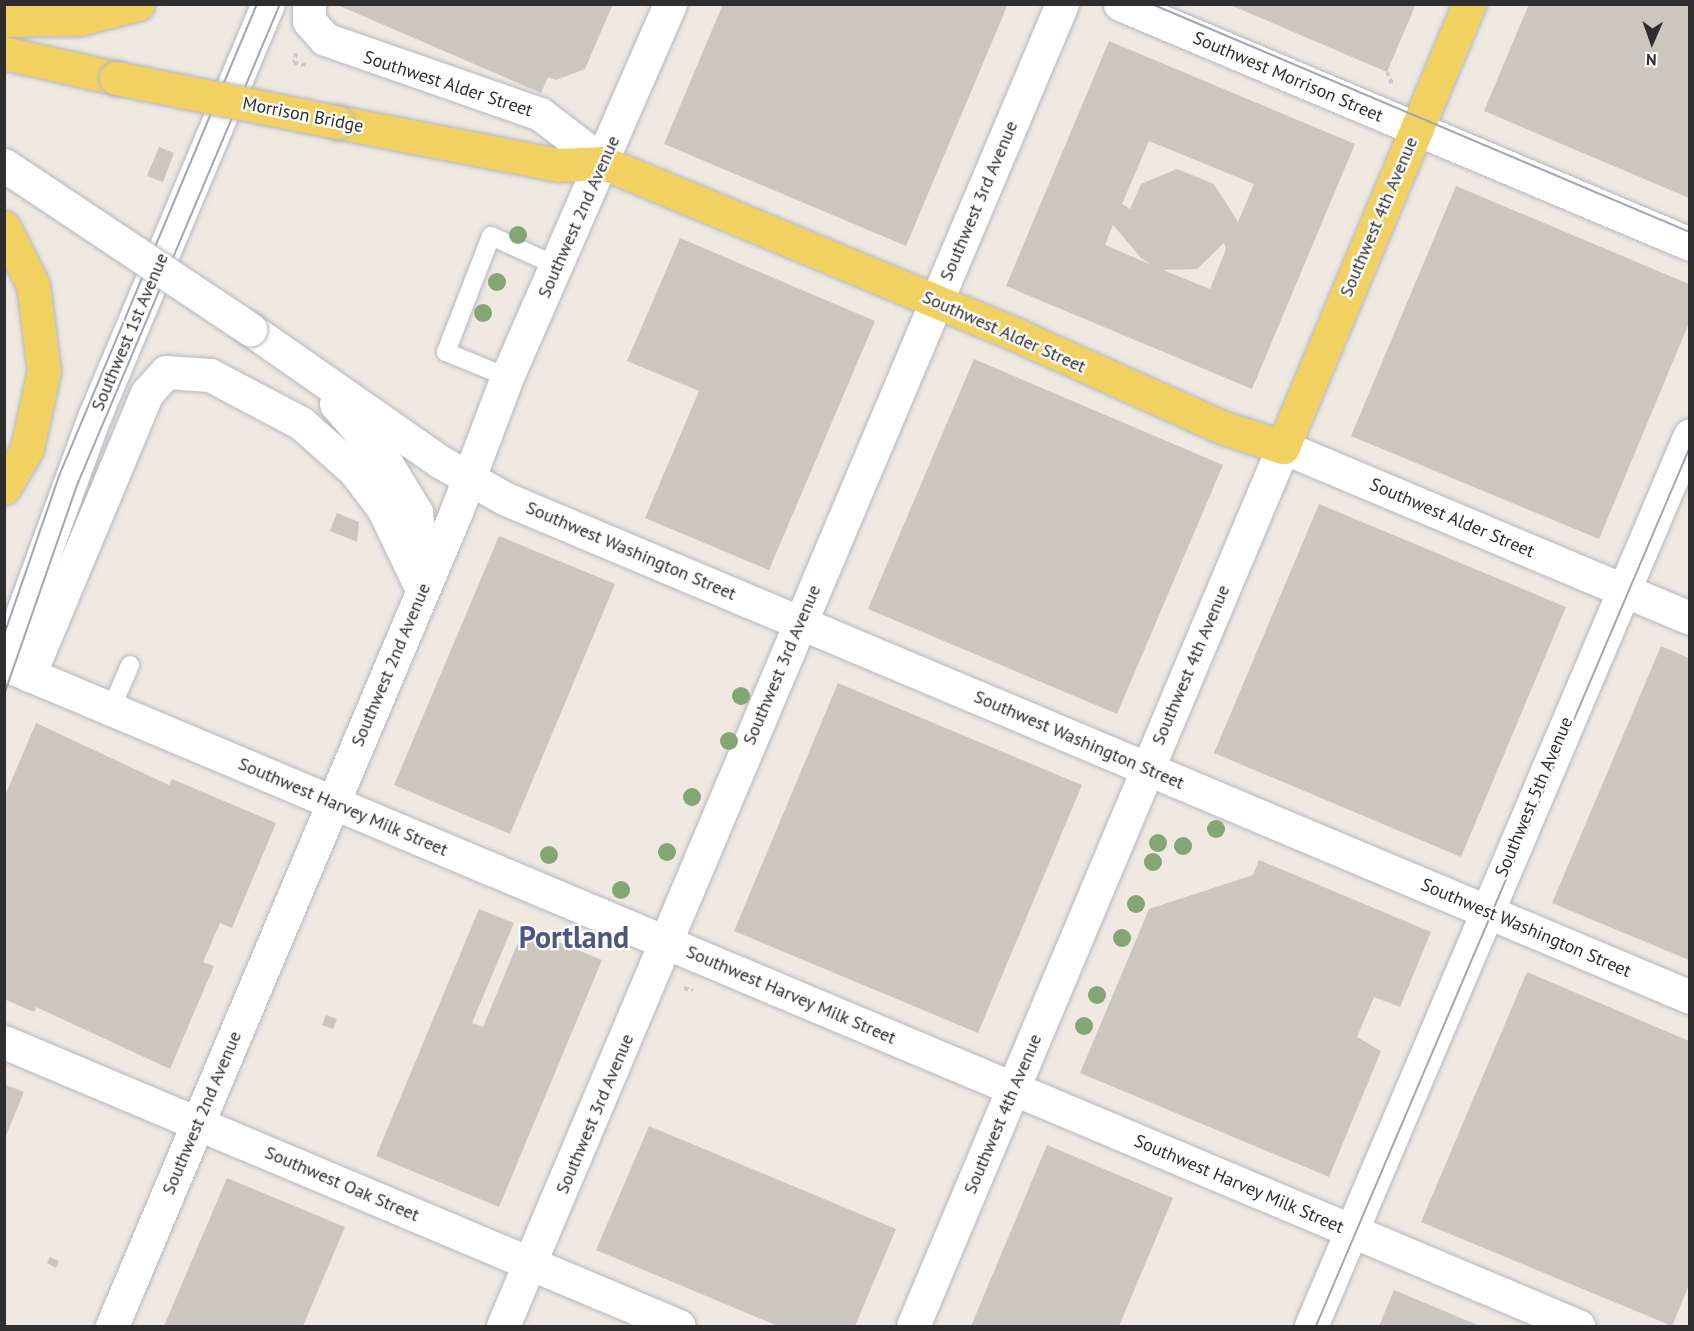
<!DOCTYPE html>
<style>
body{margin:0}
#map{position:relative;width:1694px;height:1331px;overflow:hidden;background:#efe9e1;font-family:"PT Sans",sans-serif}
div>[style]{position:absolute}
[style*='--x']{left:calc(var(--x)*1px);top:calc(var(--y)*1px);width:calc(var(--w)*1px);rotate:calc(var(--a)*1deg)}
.building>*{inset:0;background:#cbc7bf}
.path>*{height:4px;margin-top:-2px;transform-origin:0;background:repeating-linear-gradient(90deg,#c9c9c9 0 4.5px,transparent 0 7.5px)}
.roads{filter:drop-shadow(0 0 2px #b4b7c1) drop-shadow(0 0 2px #b4b7c1)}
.lane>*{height:18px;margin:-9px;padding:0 9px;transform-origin:9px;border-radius:9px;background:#fff}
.street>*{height:33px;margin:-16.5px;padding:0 16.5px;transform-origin:16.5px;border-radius:16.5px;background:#fff}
.secondary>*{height:33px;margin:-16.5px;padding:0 16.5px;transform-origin:16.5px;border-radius:16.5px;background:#fff}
.primary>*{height:33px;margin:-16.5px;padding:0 16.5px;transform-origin:16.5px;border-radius:16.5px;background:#f2d163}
.tram>*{height:1.5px;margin:-0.75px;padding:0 0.75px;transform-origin:0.75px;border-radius:0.75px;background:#a3a6b8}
.bridges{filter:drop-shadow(0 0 2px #b4b7c1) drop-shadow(0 0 2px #b4b7c1)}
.secondary-bridge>*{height:33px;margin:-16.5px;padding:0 16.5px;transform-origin:16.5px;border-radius:16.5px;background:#fff}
.primary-bridge>*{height:33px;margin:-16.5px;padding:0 16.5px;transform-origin:16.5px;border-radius:16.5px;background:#f2d163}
.trees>*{width:18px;height:18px;margin:-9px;border-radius:50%;background:#84a574}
span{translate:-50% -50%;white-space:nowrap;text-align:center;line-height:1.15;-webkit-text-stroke:4.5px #fff;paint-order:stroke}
.street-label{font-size:18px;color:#2e2e2e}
.town-label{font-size:30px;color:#4d5680;font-weight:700}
.frame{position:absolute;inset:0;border:6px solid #2e2e2e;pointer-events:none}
.north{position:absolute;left:1622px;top:12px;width:60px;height:60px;-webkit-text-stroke:4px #fff;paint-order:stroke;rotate:182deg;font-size:16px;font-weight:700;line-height:24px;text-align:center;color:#2e2e2e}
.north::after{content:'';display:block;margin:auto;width:21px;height:27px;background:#2e2e2e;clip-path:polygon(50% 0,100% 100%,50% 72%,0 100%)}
</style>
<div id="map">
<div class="building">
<div style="clip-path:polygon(335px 4px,613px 4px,585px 69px,556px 80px,548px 77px,541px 93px)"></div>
<div style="clip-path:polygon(723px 4px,1008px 4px,906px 246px,664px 144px)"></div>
<div style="clip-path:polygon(1228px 4px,1416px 4px,1387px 72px)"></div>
<div style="clip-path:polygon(1529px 4px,1689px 4px,1689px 198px,1484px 111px)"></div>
<div style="clip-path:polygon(evenodd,1109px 41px,1355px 144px,1252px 389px,1006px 286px,1109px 41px,1149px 141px,1254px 184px,1238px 222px,1214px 184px,1177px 169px,1141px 184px,1130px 209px,1122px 204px,1149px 141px,1109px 41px,1113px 225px,1141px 258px,1152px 265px,1105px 245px,1113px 225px,1109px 41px,1224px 243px,1226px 249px,1210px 289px,1163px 270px,1197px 269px,1224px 243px)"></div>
<div style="clip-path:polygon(159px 147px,174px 153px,163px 182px,147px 176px)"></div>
<div style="clip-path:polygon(1456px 186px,1689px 284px,1689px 323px,1599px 539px,1351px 436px)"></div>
<div style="clip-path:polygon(680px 238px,875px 321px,769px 570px,645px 518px,699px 391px,627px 361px)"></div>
<div style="clip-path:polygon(974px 359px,1223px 465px,1117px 714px,868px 609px)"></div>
<div style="clip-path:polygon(1319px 504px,1566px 607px,1461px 857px,1214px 753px)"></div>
<div style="clip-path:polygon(337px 513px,359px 522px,357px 542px,330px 531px)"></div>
<div style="clip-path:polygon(499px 536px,615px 584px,510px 834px,394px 785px)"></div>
<div style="clip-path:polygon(1661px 646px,1689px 658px,1689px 960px,1552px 903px)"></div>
<div style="clip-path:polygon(838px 683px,1082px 785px,978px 1033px,734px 931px)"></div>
<div style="clip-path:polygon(36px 723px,169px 785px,172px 779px,276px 823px,232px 928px,220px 923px,203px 962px,214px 966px,170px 1069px,36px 1007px,34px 1012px,4px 999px,4px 798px)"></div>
<div style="clip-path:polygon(1259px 860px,1431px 932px,1400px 1007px,1374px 997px,1357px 1037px,1381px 1051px,1329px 1177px,1080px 1073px,1149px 909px,1253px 875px)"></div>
<div style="clip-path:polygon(479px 909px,514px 923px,472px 1023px,483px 1027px,524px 928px,602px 960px,499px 1207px,376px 1156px)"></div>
<div style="clip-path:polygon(1527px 972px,1689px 1041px,1689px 1285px,1672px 1326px,1421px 1222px)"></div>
<div style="clip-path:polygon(326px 1015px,337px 1019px,333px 1029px,322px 1025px)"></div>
<div style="clip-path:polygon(4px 1084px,24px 1092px,5px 1138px,4px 1138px)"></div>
<div style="clip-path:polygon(649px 1126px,896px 1229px,855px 1326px,778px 1326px,596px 1250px)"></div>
<div style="clip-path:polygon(1047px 1145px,1173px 1198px,1119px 1326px,971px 1326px)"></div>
<div style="clip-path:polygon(227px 1178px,345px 1227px,303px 1326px,164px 1326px)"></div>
<div style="clip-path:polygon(50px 1257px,59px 1261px,56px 1268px,47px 1263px)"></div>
<div style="clip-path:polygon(1394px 1290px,1480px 1326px,1379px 1326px)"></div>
</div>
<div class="path">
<div style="--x:296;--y:53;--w:10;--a:101"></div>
<div style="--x:294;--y:63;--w:12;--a:9"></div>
<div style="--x:1387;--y:72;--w:13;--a:67"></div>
<div style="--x:684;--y:988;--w:9;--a:13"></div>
</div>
<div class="roads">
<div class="lane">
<div style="--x:507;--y:377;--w:66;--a:-157.7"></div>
<div style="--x:446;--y:352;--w:124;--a:-68.8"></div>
<div style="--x:491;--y:236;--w:75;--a:24.5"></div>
<div style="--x:111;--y:709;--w:48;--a:-66.6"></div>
</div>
<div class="street">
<div style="--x:309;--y:4;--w:17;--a:90"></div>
<div style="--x:309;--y:21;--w:24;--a:48"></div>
<div style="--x:325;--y:39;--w:228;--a:19.2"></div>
<div style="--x:540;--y:114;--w:81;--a:37.4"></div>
<div style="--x:1120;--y:4;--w:618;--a:22.83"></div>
<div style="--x:4;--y:663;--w:264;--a:-69.9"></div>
<div style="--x:95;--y:415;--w:446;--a:-67.2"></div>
<div style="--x:29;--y:675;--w:306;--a:-67.3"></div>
<div style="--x:147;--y:393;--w:28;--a:-48"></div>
<div style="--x:166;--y:372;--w:44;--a:3.9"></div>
<div style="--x:210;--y:375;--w:103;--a:27.8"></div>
<div style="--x:301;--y:423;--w:71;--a:41.6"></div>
<div style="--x:354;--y:470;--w:48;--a:52.7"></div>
<div style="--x:383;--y:508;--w:83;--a:64.4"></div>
</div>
<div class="secondary">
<div style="--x:250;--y:329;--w:231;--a:34.9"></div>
<div style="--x:439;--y:461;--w:77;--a:29.6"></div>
<div style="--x:506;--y:499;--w:1284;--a:22.81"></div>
<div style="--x:336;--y:404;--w:75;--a:49.3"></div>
<div style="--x:385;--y:461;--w:60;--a:58.7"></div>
<div style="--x:416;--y:512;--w:64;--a:84.6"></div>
<div style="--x:4;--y:664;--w:1708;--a:22.81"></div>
<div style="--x:4;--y:1042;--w:732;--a:22.82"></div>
<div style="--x:112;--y:1326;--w:884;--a:-67.09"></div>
<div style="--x:456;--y:512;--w:144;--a:-69.3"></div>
<div style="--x:507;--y:377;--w:407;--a:-66.4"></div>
<div style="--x:503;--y:1326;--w:1435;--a:-67.08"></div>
<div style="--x:913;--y:1326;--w:954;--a:-67.17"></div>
<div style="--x:1283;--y:447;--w:441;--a:22.8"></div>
<div style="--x:1311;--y:1326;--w:968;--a:-66.96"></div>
</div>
<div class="primary">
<div style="--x:4;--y:20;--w:75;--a:-0.8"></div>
<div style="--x:79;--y:19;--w:61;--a:-14.3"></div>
<div style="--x:4;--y:53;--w:115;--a:12.6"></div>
<div style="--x:337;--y:122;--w:226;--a:11"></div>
<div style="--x:559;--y:165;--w:45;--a:-2.5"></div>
<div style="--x:604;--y:163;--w:450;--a:22.6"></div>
<div style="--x:1019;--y:336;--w:225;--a:24.2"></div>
<div style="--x:1224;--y:428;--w:62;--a:17.9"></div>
<div style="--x:1283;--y:447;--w:480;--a:-67.2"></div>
</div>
</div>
<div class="tram">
<div style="--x:1152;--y:4;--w:584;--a:22.97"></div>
<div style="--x:4;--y:635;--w:168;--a:-70.9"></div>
<div style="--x:59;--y:476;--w:512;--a:-67.24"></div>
<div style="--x:4;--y:695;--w:225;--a:-70.8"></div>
<div style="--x:78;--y:483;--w:520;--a:-67.13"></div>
<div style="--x:1316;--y:1326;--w:955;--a:-66.95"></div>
</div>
<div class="bridges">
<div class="secondary-bridge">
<div style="--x:4;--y:165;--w:296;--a:33.7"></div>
</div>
<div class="primary-bridge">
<div style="--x:116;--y:78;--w:225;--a:11.3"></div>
<div style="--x:4;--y:227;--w:65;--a:63.4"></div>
<div style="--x:33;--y:285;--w:87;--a:82.7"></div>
<div style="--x:44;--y:371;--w:80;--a:102.3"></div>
<div style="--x:27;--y:449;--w:45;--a:120.5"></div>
</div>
</div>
<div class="trees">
<div style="left:518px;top:235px"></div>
<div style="left:497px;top:282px"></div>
<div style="left:483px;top:313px"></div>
<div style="left:741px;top:696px"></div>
<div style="left:729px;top:741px"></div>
<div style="left:692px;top:797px"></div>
<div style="left:1216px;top:829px"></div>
<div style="left:1158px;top:843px"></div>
<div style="left:1183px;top:846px"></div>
<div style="left:667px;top:852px"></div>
<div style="left:549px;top:855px"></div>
<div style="left:1153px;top:862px"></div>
<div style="left:621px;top:890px"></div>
<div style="left:1136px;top:904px"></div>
<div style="left:1122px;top:938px"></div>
<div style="left:1097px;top:995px"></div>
<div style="left:1084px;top:1026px"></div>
</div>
<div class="street-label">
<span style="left:1288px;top:77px;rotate:23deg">Southwest Morrison Street</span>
<span style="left:448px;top:84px;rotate:18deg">Southwest Alder Street</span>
<span style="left:303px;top:115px;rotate:11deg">Morrison Bridge</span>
<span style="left:979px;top:201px;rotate:-67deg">Southwest 3rd Avenue</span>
<span style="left:579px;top:217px;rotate:-66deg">Southwest 2nd Avenue</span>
<span style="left:1379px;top:217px;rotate:-67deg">Southwest 4th Avenue</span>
<span style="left:130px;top:332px;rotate:-67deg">Southwest 1st Avenue</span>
<span style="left:1004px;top:332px;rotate:24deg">Southwest Alder Street</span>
<span style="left:1452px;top:518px;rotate:23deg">Southwest Alder Street</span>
<span style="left:631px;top:551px;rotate:23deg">Southwest Washington Street</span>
<span style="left:391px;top:665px;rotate:-67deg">Southwest 2nd Avenue</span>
<span style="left:782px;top:665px;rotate:-67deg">Southwest 3rd Avenue</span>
<span style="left:1191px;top:665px;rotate:-67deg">Southwest 4th Avenue</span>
<span style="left:1079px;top:740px;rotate:23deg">Southwest Washington Street</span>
<span style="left:1534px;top:797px;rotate:-67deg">Southwest 5th Avenue</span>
<span style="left:343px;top:807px;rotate:23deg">Southwest Harvey Milk Street</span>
<span style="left:1526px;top:928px;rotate:23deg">Southwest Washington Street</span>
<span style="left:791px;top:995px;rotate:23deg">Southwest Harvey Milk Street</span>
<span style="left:202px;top:1113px;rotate:-67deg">Southwest 2nd Avenue</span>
<span style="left:595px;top:1114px;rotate:-67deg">Southwest 3rd Avenue</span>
<span style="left:1003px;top:1114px;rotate:-67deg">Southwest 4th Avenue</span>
<span style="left:342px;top:1184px;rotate:23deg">Southwest Oak Street</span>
<span style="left:1239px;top:1184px;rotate:23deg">Southwest Harvey Milk Street</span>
</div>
<div class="town-label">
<span style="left:574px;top:937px">Portland</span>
</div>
<div class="frame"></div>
<div class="north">N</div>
</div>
